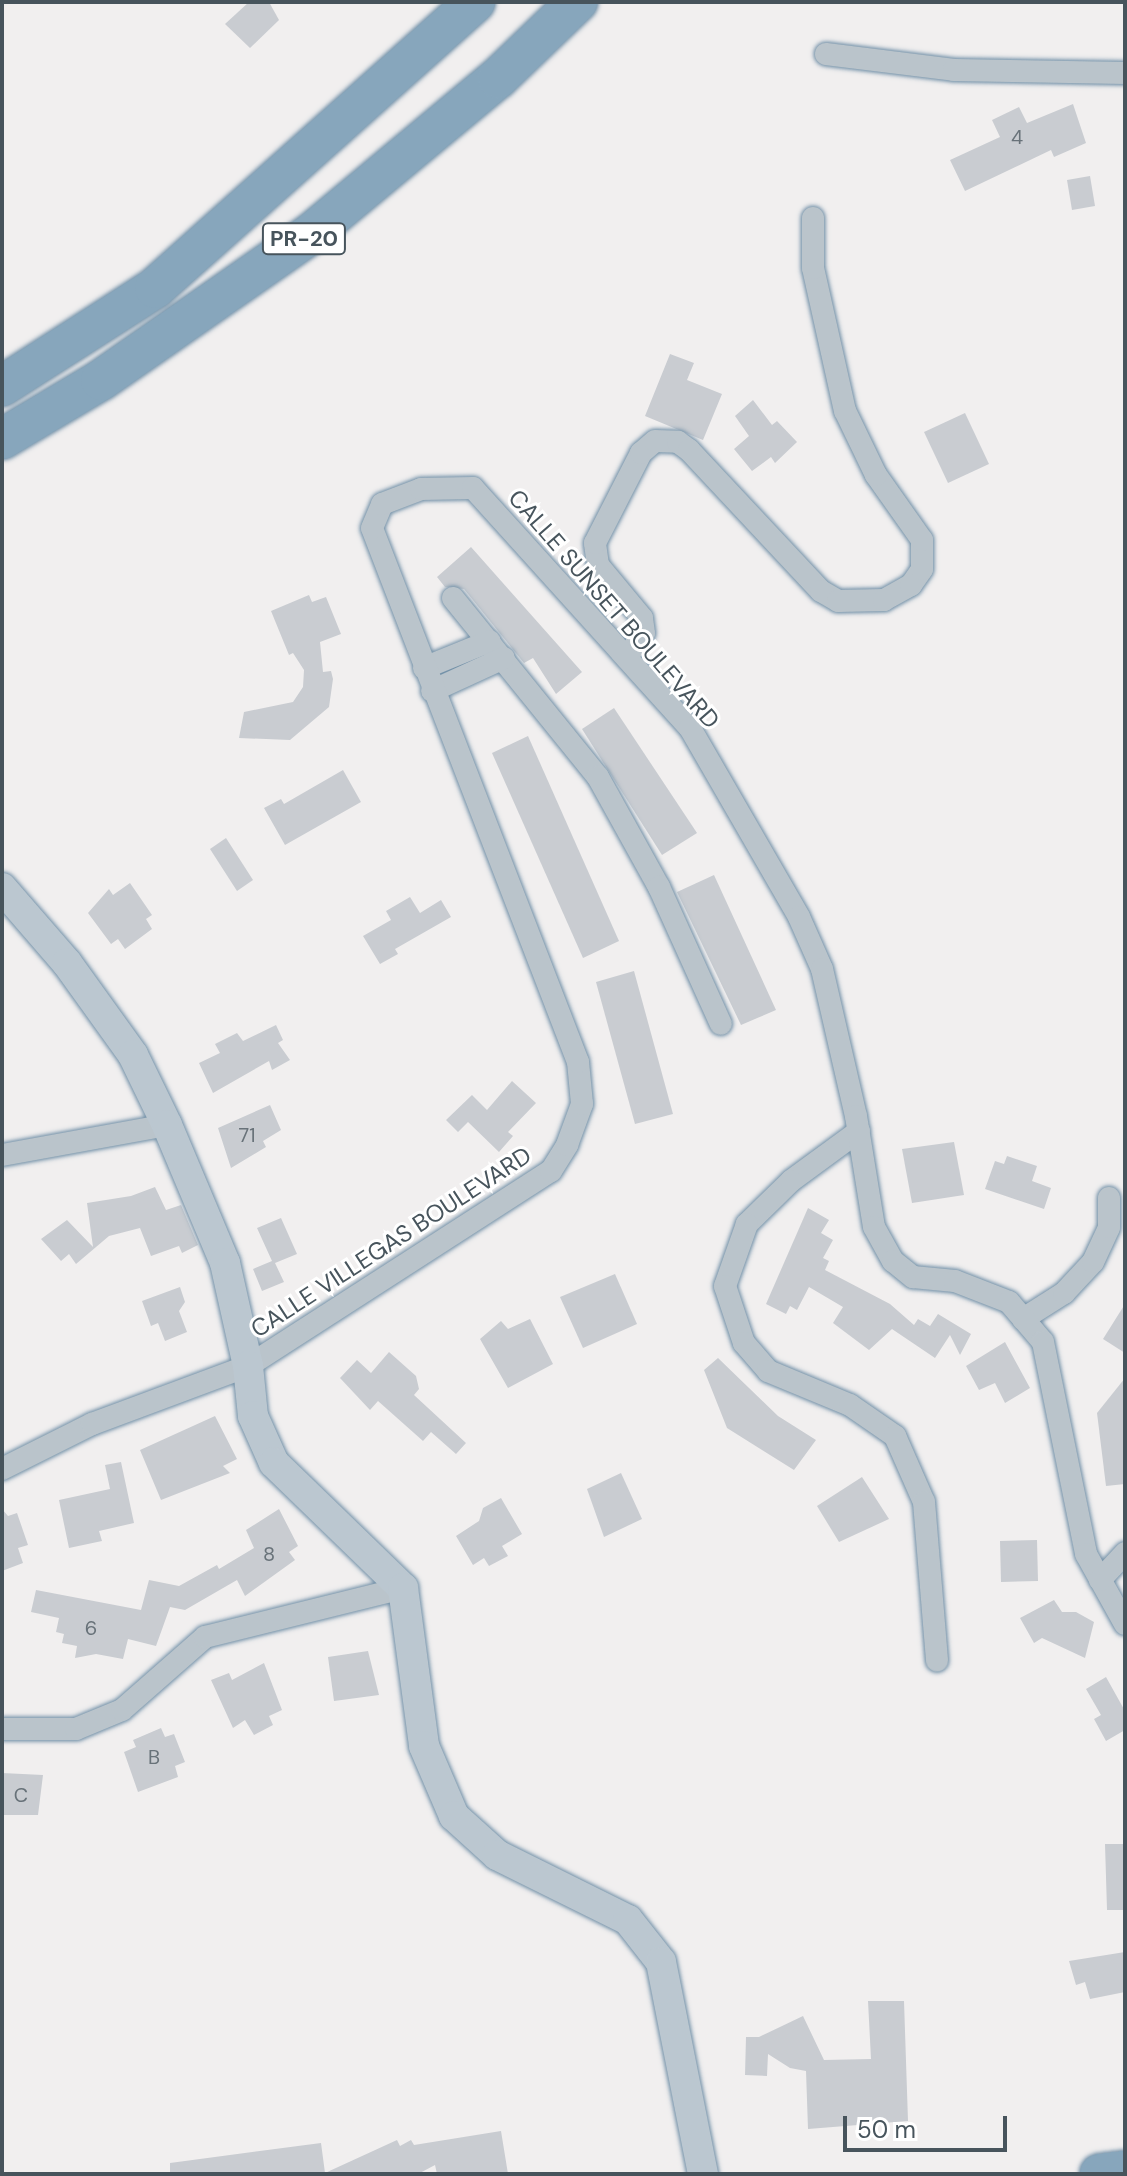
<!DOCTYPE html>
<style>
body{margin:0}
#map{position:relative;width:1127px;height:2176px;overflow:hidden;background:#f1efef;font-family:"DM Sans",sans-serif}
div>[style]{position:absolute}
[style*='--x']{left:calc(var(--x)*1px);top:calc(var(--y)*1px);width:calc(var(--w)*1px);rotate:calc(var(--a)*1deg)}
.building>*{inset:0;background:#c9ccd1}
.roads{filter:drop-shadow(0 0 2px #7391a8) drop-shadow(0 0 2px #7391a8)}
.street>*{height:22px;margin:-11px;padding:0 11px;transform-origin:11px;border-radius:11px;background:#bac4cb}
.secondary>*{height:30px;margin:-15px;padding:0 15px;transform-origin:15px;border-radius:15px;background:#bbc7d0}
.highway>*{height:40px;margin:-20px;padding:0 20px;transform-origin:20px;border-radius:20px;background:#87a6bc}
span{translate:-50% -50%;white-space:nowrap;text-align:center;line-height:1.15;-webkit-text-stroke:6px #fff;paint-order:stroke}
.number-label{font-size:20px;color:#687279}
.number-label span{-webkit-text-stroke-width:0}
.shield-label span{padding:2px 6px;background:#fff;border:2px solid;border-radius:6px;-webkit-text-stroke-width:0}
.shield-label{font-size:22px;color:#47545c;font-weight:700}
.street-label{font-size:24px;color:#47545c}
.frame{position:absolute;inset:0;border:4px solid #47545c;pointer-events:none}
.scale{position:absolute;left:843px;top:2116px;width:164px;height:36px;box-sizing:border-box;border:4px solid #47545c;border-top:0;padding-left:10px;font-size:24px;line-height:28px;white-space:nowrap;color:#47545c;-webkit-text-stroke:6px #fff;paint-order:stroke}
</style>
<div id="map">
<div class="building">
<div style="clip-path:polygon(249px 2px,269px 2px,279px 20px,250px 48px,225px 24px)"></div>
<div style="clip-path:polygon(1073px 104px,1086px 143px,1054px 157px,1051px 150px,965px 191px,950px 160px,1000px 137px,992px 120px,1019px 107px,1027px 123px)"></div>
<div style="clip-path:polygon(1090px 176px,1095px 206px,1072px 210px,1067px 180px)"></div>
<div style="clip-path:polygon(670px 354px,694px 363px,687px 380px,722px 394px,703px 440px,645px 416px)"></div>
<div style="clip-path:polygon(753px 400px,772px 425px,777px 421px,797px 442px,775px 463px,771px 457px,752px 471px,734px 449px,749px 436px,735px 416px)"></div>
<div style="clip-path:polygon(965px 413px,989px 464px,948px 483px,924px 432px)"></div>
<div style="clip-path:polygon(471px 547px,582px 672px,556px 694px,533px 658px,524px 663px,464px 589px,445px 587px,437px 577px)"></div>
<div style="clip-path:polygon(309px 595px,312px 602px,326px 597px,341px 634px,320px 642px,323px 672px,331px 671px,333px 679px,329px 707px,290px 740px,239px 738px,244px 712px,293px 702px,303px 687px,304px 670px,293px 653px,289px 655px,271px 611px)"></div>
<div style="clip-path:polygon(614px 708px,697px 833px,662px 855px,582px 729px)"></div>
<div style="clip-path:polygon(528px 736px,619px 941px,583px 958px,492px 753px)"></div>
<div style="clip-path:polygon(343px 770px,361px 802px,285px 845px,264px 808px,281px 799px,284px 804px)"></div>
<div style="clip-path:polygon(226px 838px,253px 880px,237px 891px,210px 849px)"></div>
<div style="clip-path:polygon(714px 875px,776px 1010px,741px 1025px,677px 892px)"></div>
<div style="clip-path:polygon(130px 883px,152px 915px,146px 919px,152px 929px,125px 949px,118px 939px,111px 944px,88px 913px,109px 889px,113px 895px)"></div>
<div style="clip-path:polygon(410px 897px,420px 913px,441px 900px,451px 917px,395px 949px,398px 954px,380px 964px,363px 936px,391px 920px,386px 911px)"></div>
<div style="clip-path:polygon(634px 971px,673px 1114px,635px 1124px,596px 982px)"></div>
<div style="clip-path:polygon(276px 1025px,283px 1040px,278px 1043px,290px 1060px,272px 1070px,269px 1061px,213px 1093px,199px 1063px,220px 1053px,215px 1044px,237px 1033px,243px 1041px)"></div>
<div style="clip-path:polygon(512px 1081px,536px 1103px,508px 1132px,513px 1136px,499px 1152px,468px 1122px,458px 1132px,446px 1120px,472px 1095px,487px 1110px)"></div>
<div style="clip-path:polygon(270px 1105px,281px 1130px,263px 1141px,266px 1147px,231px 1168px,218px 1128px)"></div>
<div style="clip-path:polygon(954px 1142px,964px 1195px,912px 1203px,902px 1149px)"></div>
<div style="clip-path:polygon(1007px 1156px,1037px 1166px,1032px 1181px,1051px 1188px,1044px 1209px,985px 1189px,995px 1161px,1004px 1164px)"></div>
<div style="clip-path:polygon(155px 1187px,166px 1210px,181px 1205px,198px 1245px,182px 1253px,179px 1246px,151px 1256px,140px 1228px,109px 1236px,76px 1264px,69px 1254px,61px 1261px,41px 1239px,67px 1220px,93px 1247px,87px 1203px,131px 1196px)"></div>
<div style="clip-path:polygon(808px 1208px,829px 1220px,821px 1233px,833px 1240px,823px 1258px,829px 1261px,825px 1270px,890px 1304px,914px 1325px,918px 1319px,930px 1326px,938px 1314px,971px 1334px,960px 1355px,950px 1335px,935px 1358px,892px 1329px,869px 1350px,833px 1323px,843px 1307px,809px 1287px,797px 1310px,790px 1306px,786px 1314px,766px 1304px)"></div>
<div style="clip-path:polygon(281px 1218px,297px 1254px,275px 1263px,284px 1282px,262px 1291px,253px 1269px,272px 1261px,257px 1228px)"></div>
<div style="clip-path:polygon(615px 1274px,637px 1324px,583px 1348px,560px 1297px)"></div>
<div style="clip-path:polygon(180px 1287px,185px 1302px,179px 1311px,187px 1332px,165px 1341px,158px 1323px,151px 1326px,142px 1301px)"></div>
<div style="clip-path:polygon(1125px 1304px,1125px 1353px,1103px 1339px)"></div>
<div style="clip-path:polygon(530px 1319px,553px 1364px,508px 1388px,480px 1339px,501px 1321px,508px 1329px)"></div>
<div style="clip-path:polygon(1005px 1342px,1030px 1388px,1005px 1403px,995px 1383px,979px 1390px,966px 1366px)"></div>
<div style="clip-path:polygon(389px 1352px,416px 1376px,419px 1389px,414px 1395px,466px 1443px,456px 1454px,431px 1432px,423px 1441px,378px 1401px,370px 1410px,340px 1378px,357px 1360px,371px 1373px)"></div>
<div style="clip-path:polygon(718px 1358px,778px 1416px,816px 1440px,794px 1470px,727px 1428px,704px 1370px)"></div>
<div style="clip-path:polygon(1125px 1378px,1125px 1484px,1106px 1486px,1097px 1413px)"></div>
<div style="clip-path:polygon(215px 1416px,237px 1459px,223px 1466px,230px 1473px,161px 1500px,140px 1450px)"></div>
<div style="clip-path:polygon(121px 1462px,134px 1523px,99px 1531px,102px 1541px,69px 1548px,59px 1500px,110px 1489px,105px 1465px)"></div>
<div style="clip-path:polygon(621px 1473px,642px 1519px,604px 1537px,587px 1489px)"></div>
<div style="clip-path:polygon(862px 1477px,889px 1519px,839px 1542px,817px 1506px)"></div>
<div style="clip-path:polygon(501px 1498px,522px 1534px,502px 1546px,508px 1556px,489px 1566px,484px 1558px,473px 1565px,456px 1536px,479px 1521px,483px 1508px)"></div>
<div style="clip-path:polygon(2px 1509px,8px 1516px,17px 1513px,28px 1545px,18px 1548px,23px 1563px,2px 1571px)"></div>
<div style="clip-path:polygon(279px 1509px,298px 1546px,289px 1552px,295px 1560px,245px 1596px,237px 1580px,185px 1610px,170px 1607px,156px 1646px,128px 1639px,123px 1659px,96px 1654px,75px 1658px,77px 1646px,62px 1643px,64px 1634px,56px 1632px,59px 1618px,31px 1612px,36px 1590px,141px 1610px,149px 1580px,179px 1586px,217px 1565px,219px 1569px,254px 1548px,246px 1530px)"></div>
<div style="clip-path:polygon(1037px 1540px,1038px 1581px,1001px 1582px,1000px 1541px)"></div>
<div style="clip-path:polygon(1054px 1600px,1062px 1612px,1076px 1612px,1094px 1622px,1085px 1658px,1042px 1638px,1034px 1643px,1020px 1618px)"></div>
<div style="clip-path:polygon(368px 1651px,379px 1695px,334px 1701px,328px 1657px)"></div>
<div style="clip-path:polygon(264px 1663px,282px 1710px,269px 1716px,273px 1725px,254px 1735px,245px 1720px,233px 1728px,211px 1680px,229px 1673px,232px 1680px)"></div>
<div style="clip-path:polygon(1106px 1677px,1125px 1711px,1125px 1730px,1106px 1741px,1094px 1719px,1101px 1715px,1086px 1689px)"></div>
<div style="clip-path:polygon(161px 1728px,165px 1737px,174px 1734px,185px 1762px,175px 1766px,178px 1777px,138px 1792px,124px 1752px,136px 1747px,133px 1740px)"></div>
<div style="clip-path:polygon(2px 1773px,43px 1775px,38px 1815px,2px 1815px)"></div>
<div style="clip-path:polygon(1105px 1844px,1125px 1844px,1125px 1910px,1107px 1910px)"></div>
<div style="clip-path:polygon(1125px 1952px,1125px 1992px,1090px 1999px,1085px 1982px,1076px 1985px,1069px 1961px)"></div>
<div style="clip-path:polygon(868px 2001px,904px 2001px,908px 2121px,808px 2129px,806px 2071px,790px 2068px,768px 2054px,767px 2076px,745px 2075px,746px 2037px,759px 2037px,803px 2016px,824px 2060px,871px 2059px)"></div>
<div style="clip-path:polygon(501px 2131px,508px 2174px,437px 2174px,435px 2165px,418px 2174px,170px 2174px,170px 2163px,321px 2143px,325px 2173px,397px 2140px,400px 2146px,411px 2140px,414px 2145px)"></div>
</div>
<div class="roads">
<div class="street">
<div style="--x:826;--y:54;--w:129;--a:7.1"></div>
<div style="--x:954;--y:70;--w:171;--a:1"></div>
<div style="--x:453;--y:598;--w:230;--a:51"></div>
<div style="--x:598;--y:777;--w:126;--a:61"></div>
<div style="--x:659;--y:887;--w:150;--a:65.7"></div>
<div style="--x:627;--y:657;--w:29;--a:-55"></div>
<div style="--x:644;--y:633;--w:15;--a:-98"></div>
<div style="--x:642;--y:618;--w:69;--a:-129.7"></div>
<div style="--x:598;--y:565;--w:22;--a:-98"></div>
<div style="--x:595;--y:543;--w:101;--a:-62.9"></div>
<div style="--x:641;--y:453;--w:18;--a:-41"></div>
<div style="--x:655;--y:441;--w:23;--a:2"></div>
<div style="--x:678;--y:442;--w:14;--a:36"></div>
<div style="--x:689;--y:450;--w:193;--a:46.9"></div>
<div style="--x:821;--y:591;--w:20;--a:30"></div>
<div style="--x:838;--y:601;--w:46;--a:-1.2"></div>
<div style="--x:884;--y:600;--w:31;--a:-29"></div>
<div style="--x:911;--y:585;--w:19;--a:-55"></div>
<div style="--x:922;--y:569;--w:29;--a:-90"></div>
<div style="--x:922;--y:540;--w:80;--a:-125.3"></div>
<div style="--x:876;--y:475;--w:71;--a:-115.8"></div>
<div style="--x:845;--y:411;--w:147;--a:-102.6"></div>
<div style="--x:813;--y:268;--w:50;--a:-90"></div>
<div style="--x:424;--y:668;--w:71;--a:-22.2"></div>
<div style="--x:432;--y:691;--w:79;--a:-24.6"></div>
<div style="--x:859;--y:1131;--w:84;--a:143.7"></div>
<div style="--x:791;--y:1181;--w:62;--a:135.7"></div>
<div style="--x:747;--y:1224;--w:66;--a:109.5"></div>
<div style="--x:725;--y:1286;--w:60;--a:71.6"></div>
<div style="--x:744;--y:1343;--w:37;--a:49"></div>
<div style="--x:768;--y:1371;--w:89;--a:22.5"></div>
<div style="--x:850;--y:1405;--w:55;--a:34.6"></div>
<div style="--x:895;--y:1436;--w:72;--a:66.3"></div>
<div style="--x:924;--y:1502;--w:159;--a:85.3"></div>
<div style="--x:2;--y:1155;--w:168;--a:-10.3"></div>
<div style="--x:1023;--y:1319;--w:49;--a:-32.4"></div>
<div style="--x:1064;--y:1293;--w:42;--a:-46.9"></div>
<div style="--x:1093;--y:1262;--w:38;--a:-65"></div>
<div style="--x:1109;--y:1227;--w:29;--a:-90"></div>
<div style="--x:2;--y:1469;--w:101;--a:-26.6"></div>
<div style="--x:92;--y:1424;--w:166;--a:-20.4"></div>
<div style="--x:248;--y:1366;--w:360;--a:-32.8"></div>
<div style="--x:551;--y:1171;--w:31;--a:-58"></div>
<div style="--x:567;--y:1145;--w:44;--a:-69.9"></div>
<div style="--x:582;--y:1104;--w:42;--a:-95.4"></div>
<div style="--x:578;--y:1062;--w:572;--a:-111.1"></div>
<div style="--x:372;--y:528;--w:26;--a:-67"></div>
<div style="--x:382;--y:504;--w:42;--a:-21"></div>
<div style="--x:421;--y:489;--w:52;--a:-1.1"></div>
<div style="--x:473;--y:488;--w:324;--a:47.9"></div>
<div style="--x:690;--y:728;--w:218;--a:60"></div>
<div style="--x:799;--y:917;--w:57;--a:66.1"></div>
<div style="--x:822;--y:969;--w:151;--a:77"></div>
<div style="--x:856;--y:1116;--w:112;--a:80.8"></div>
<div style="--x:874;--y:1227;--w:39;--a:61"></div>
<div style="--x:893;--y:1261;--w:26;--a:39"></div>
<div style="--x:913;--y:1277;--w:42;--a:5.4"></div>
<div style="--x:955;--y:1281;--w:58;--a:21.3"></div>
<div style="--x:1009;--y:1302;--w:52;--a:49.6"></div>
<div style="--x:1043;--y:1342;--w:216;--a:78.5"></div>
<div style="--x:1086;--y:1554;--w:80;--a:60.9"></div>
<div style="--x:1100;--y:1580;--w:37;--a:-47"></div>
<div style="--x:2;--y:1729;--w:74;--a:0"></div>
<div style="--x:76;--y:1729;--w:50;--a:-22.4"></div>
<div style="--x:122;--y:1710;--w:111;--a:-41.3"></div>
<div style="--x:205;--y:1637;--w:204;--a:-13.9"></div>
</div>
<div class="secondary">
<div style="--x:2;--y:888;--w:99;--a:49.1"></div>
<div style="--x:67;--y:963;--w:113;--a:54.3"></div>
<div style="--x:133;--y:1055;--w:78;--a:64.1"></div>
<div style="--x:167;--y:1125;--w:150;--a:67.2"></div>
<div style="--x:225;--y:1263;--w:106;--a:77.4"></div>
<div style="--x:248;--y:1366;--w:50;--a:84.3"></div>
<div style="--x:253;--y:1416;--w:51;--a:65.9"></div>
<div style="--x:274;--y:1463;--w:180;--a:44.1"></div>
<div style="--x:403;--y:1588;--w:159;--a:82.4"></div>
<div style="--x:424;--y:1746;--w:76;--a:66.8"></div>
<div style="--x:454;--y:1816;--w:58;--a:42.2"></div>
<div style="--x:497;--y:1855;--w:146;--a:26.4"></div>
<div style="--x:628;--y:1920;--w:53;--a:51.8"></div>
<div style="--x:661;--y:1962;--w:216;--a:78.8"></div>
</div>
<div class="highway">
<div style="--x:2;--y:386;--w:182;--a:-32.6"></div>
<div style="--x:155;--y:288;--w:429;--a:-41.8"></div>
<div style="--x:2;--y:439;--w:115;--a:-30.8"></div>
<div style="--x:101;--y:380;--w:259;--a:-34.9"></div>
<div style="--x:313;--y:232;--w:241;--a:-39.8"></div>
<div style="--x:498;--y:78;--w:110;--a:-43.9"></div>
<div style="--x:1100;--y:2174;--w:25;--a:-7"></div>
</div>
</div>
<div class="number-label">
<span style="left:1017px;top:137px">4</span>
<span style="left:247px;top:1135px">71</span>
<span style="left:269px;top:1554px">8</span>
<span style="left:91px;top:1628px">6</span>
<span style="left:154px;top:1757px">B</span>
<span style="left:21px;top:1795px">C</span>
</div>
<div class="shield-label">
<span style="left:304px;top:239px">PR-20</span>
</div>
<div class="street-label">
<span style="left:614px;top:609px;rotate:49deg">CALLE SUNSET BOULEVARD</span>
<span style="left:391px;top:1242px;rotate:-33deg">CALLE VILLEGAS BOULEVARD</span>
</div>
<div class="frame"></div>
<div class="scale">50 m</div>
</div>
